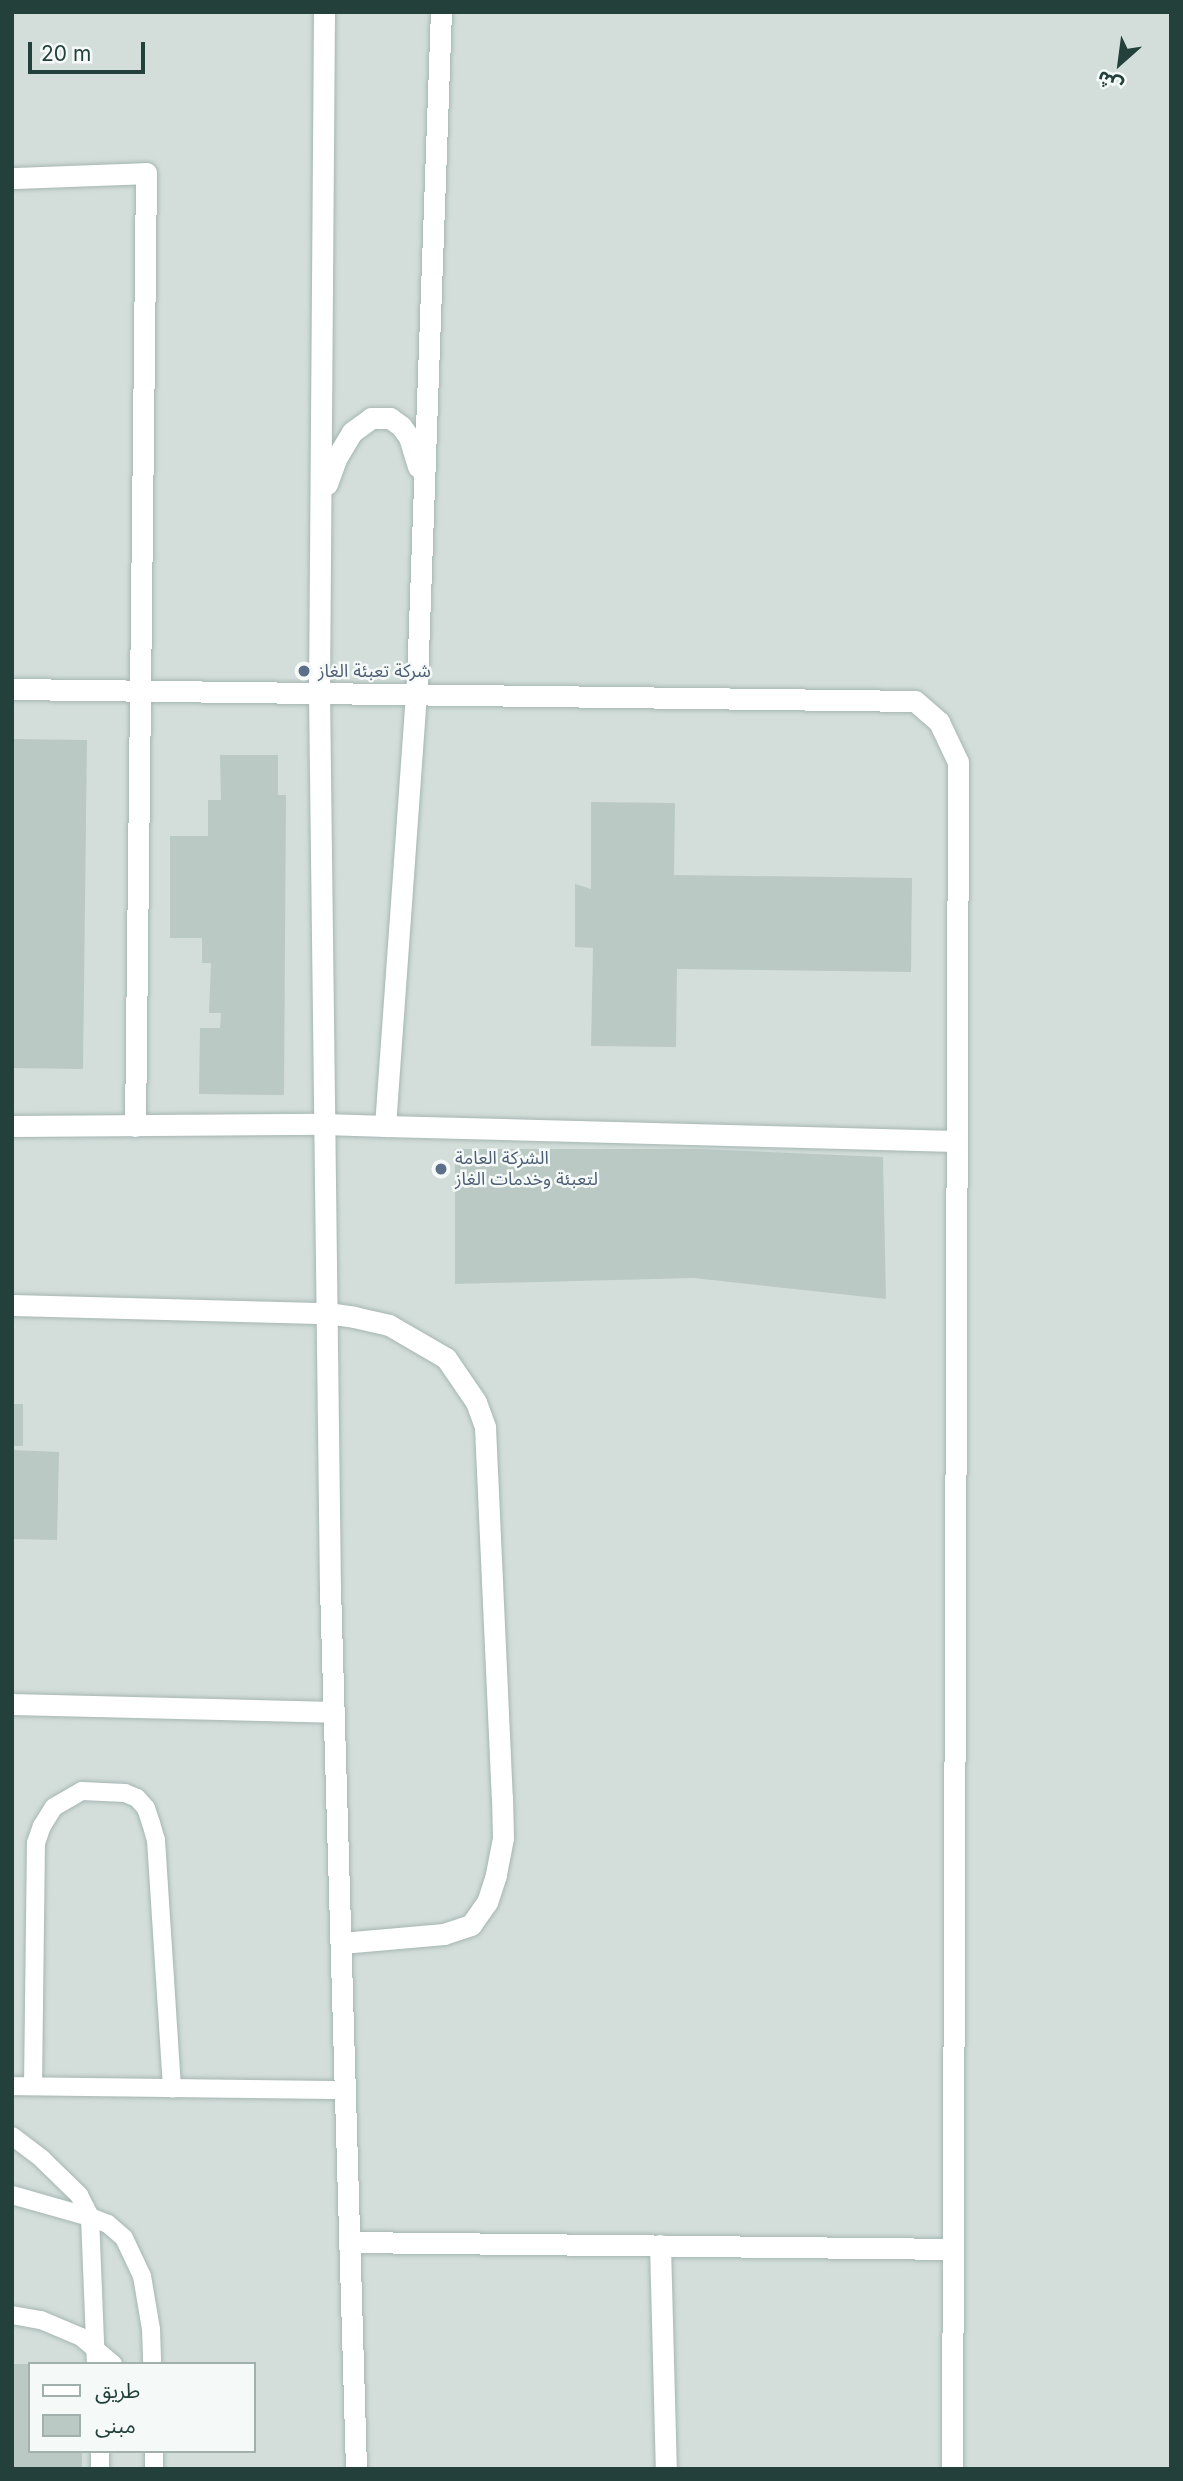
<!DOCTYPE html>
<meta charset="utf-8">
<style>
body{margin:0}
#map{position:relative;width:1183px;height:2481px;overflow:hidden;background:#e4eeeb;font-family:Inter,"Noto Sans Arabic",sans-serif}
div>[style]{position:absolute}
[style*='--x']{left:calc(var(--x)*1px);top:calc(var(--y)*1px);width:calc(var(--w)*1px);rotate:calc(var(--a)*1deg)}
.built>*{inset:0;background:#d3deda}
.building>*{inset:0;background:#bac9c4}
.roads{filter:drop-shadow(0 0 2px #a6b6b3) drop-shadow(0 0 2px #a6b6b3)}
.service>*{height:18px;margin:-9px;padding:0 9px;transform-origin:9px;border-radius:9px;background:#fff}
.minor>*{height:21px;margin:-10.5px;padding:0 10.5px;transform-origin:10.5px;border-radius:10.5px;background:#fff}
.tertiary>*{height:21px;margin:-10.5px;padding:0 10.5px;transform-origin:10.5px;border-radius:10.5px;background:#fff}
.dots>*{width:19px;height:19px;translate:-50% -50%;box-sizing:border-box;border:4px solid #f5faf8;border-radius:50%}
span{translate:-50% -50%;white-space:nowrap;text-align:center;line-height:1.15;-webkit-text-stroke:5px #f5faf8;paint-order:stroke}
.service-label{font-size:18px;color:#4e5e75}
.left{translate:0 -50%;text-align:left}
.frame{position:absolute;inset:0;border:14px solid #23403b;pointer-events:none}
.legend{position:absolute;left:28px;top:2362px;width:228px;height:91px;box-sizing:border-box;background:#f5faf8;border:2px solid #a1b0ac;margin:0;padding:9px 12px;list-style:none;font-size:21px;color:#23403b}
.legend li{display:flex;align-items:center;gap:14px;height:35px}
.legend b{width:35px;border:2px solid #a1b0ac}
.north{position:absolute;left:1085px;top:28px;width:70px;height:70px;-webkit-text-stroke:5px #f5faf8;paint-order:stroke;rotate:208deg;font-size:19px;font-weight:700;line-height:28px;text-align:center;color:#23403b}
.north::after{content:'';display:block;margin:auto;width:24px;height:32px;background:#23403b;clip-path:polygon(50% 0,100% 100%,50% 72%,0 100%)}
.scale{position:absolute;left:28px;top:42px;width:117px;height:32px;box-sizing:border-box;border:4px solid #23403b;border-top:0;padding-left:9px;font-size:21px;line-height:24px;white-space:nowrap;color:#23403b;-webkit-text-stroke:5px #f5faf8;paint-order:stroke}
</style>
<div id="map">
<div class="built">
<div style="clip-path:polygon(evenodd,12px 12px,1171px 12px,1171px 2469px,12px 2469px,12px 12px,30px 2364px,254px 2364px,254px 2451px,30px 2451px,30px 2364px)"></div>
</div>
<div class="building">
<div style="clip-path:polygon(12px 739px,87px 740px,83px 1069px,12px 1068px)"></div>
<div style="clip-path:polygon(220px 755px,278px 755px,278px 795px,286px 795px,284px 1095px,199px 1094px,200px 1028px,220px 1028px,221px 1013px,209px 1013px,211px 963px,202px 963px,202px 938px,170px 938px,170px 836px,208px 836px,208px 800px,221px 800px)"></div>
<div style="clip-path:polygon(591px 802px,675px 803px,674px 875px,912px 878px,911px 972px,677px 969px,676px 1047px,591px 1046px,593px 948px,575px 947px,575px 884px,591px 889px)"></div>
<div style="clip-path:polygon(455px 1149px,698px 1149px,883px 1157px,886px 1299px,694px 1278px,455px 1284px)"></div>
<div style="clip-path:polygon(12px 1404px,23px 1404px,23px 1446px,12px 1446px)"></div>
<div style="clip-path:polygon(12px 1450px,59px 1452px,57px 1540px,12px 1539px)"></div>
<div style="clip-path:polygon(12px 2364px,30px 2364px,30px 2451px,82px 2451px,82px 2469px,12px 2469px)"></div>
</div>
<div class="roads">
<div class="service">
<div style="--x:12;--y:2086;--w:333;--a:0.7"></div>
<div style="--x:33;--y:2086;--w:243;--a:-89.3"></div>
<div style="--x:36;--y:1843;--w:18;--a:-71"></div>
<div style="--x:42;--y:1826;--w:22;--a:-58"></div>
<div style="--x:54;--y:1807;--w:32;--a:-30"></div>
<div style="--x:82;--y:1791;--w:43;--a:2.7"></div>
<div style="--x:125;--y:1793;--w:13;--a:23"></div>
<div style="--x:137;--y:1798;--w:13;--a:48"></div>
<div style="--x:146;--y:1808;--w:16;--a:72"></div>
<div style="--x:151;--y:1823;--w:18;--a:74"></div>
<div style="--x:156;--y:1840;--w:249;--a:86.3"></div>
<div style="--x:12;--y:2136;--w:38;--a:37"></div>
<div style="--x:42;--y:2159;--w:52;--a:44.2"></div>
<div style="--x:79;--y:2195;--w:25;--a:63"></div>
<div style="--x:90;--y:2217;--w:147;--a:87.7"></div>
<div style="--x:12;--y:2195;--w:81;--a:15.8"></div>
<div style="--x:90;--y:2217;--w:19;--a:21"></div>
<div style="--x:108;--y:2224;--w:21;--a:41"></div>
<div style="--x:124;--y:2238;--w:42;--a:64.7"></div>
<div style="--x:142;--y:2276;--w:54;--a:80.4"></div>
<div style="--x:151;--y:2329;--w:35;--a:88"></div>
<div style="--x:12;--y:2315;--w:29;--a:10"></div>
<div style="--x:41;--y:2320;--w:43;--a:23"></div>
<div style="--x:81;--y:2337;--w:42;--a:40.2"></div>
<div style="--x:100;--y:2451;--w:18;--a:90"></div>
<div style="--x:154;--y:2451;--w:18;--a:90"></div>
</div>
<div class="minor">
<div style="--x:12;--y:178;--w:134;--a:-2.1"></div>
<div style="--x:146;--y:173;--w:953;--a:90.66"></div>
<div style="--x:12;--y:689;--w:903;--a:0.76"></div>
<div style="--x:915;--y:701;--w:32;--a:41"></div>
<div style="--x:939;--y:722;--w:44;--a:64.6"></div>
<div style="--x:958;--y:762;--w:1707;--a:90.2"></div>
<div style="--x:12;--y:1126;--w:313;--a:-0.4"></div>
<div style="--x:385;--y:1126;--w:571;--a:1.5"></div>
<div style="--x:12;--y:1305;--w:315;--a:1.5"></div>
<div style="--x:327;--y:1313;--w:27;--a:8"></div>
<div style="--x:354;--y:1317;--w:36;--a:13"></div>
<div style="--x:389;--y:1325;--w:66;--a:30.1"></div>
<div style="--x:446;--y:1358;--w:53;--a:55.7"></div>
<div style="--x:476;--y:1402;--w:27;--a:70"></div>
<div style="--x:485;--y:1427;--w:370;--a:87.4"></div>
<div style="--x:502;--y:1797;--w:41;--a:88.6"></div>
<div style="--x:503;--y:1838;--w:38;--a:101"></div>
<div style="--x:496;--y:1875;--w:28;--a:108"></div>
<div style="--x:487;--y:1902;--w:28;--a:125"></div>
<div style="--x:471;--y:1925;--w:28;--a:162"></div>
<div style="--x:444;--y:1934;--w:103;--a:175"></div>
<div style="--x:12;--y:1704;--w:322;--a:1.4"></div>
<div style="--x:349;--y:2242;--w:604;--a:0.66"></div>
<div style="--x:660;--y:2245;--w:224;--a:88.5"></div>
</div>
<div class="tertiary">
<div style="--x:324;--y:12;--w:679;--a:90.42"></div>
<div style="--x:319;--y:691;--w:896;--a:89.3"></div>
<div style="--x:330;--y:1587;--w:882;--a:88.31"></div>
<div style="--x:327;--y:484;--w:29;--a:-70"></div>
<div style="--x:337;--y:457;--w:29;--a:-59"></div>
<div style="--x:352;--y:432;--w:24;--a:-36"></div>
<div style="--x:371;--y:418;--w:19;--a:0"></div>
<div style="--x:390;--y:418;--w:14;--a:36"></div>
<div style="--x:401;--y:426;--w:14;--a:54"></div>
<div style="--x:409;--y:437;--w:31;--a:73"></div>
<div style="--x:325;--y:1124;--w:60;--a:1.9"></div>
<div style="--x:385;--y:1126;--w:446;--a:-85.9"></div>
<div style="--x:417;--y:681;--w:669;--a:-87.95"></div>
</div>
</div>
<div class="dots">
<div style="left:304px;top:671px;background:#5c6f8a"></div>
<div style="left:441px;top:1169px;background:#5c6f8a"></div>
</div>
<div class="service-label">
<span class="left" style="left:318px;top:671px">شركة تعبئة الغاز</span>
<span class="left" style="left:455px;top:1169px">الشركة العامة<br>لتعبئة وخدمات الغاز</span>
</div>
<div class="frame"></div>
<ul class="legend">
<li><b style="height:9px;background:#fff"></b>طريق</li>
<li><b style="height:19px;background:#bac9c4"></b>مبنى</li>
</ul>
<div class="north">ش</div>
<div class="scale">20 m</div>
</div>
